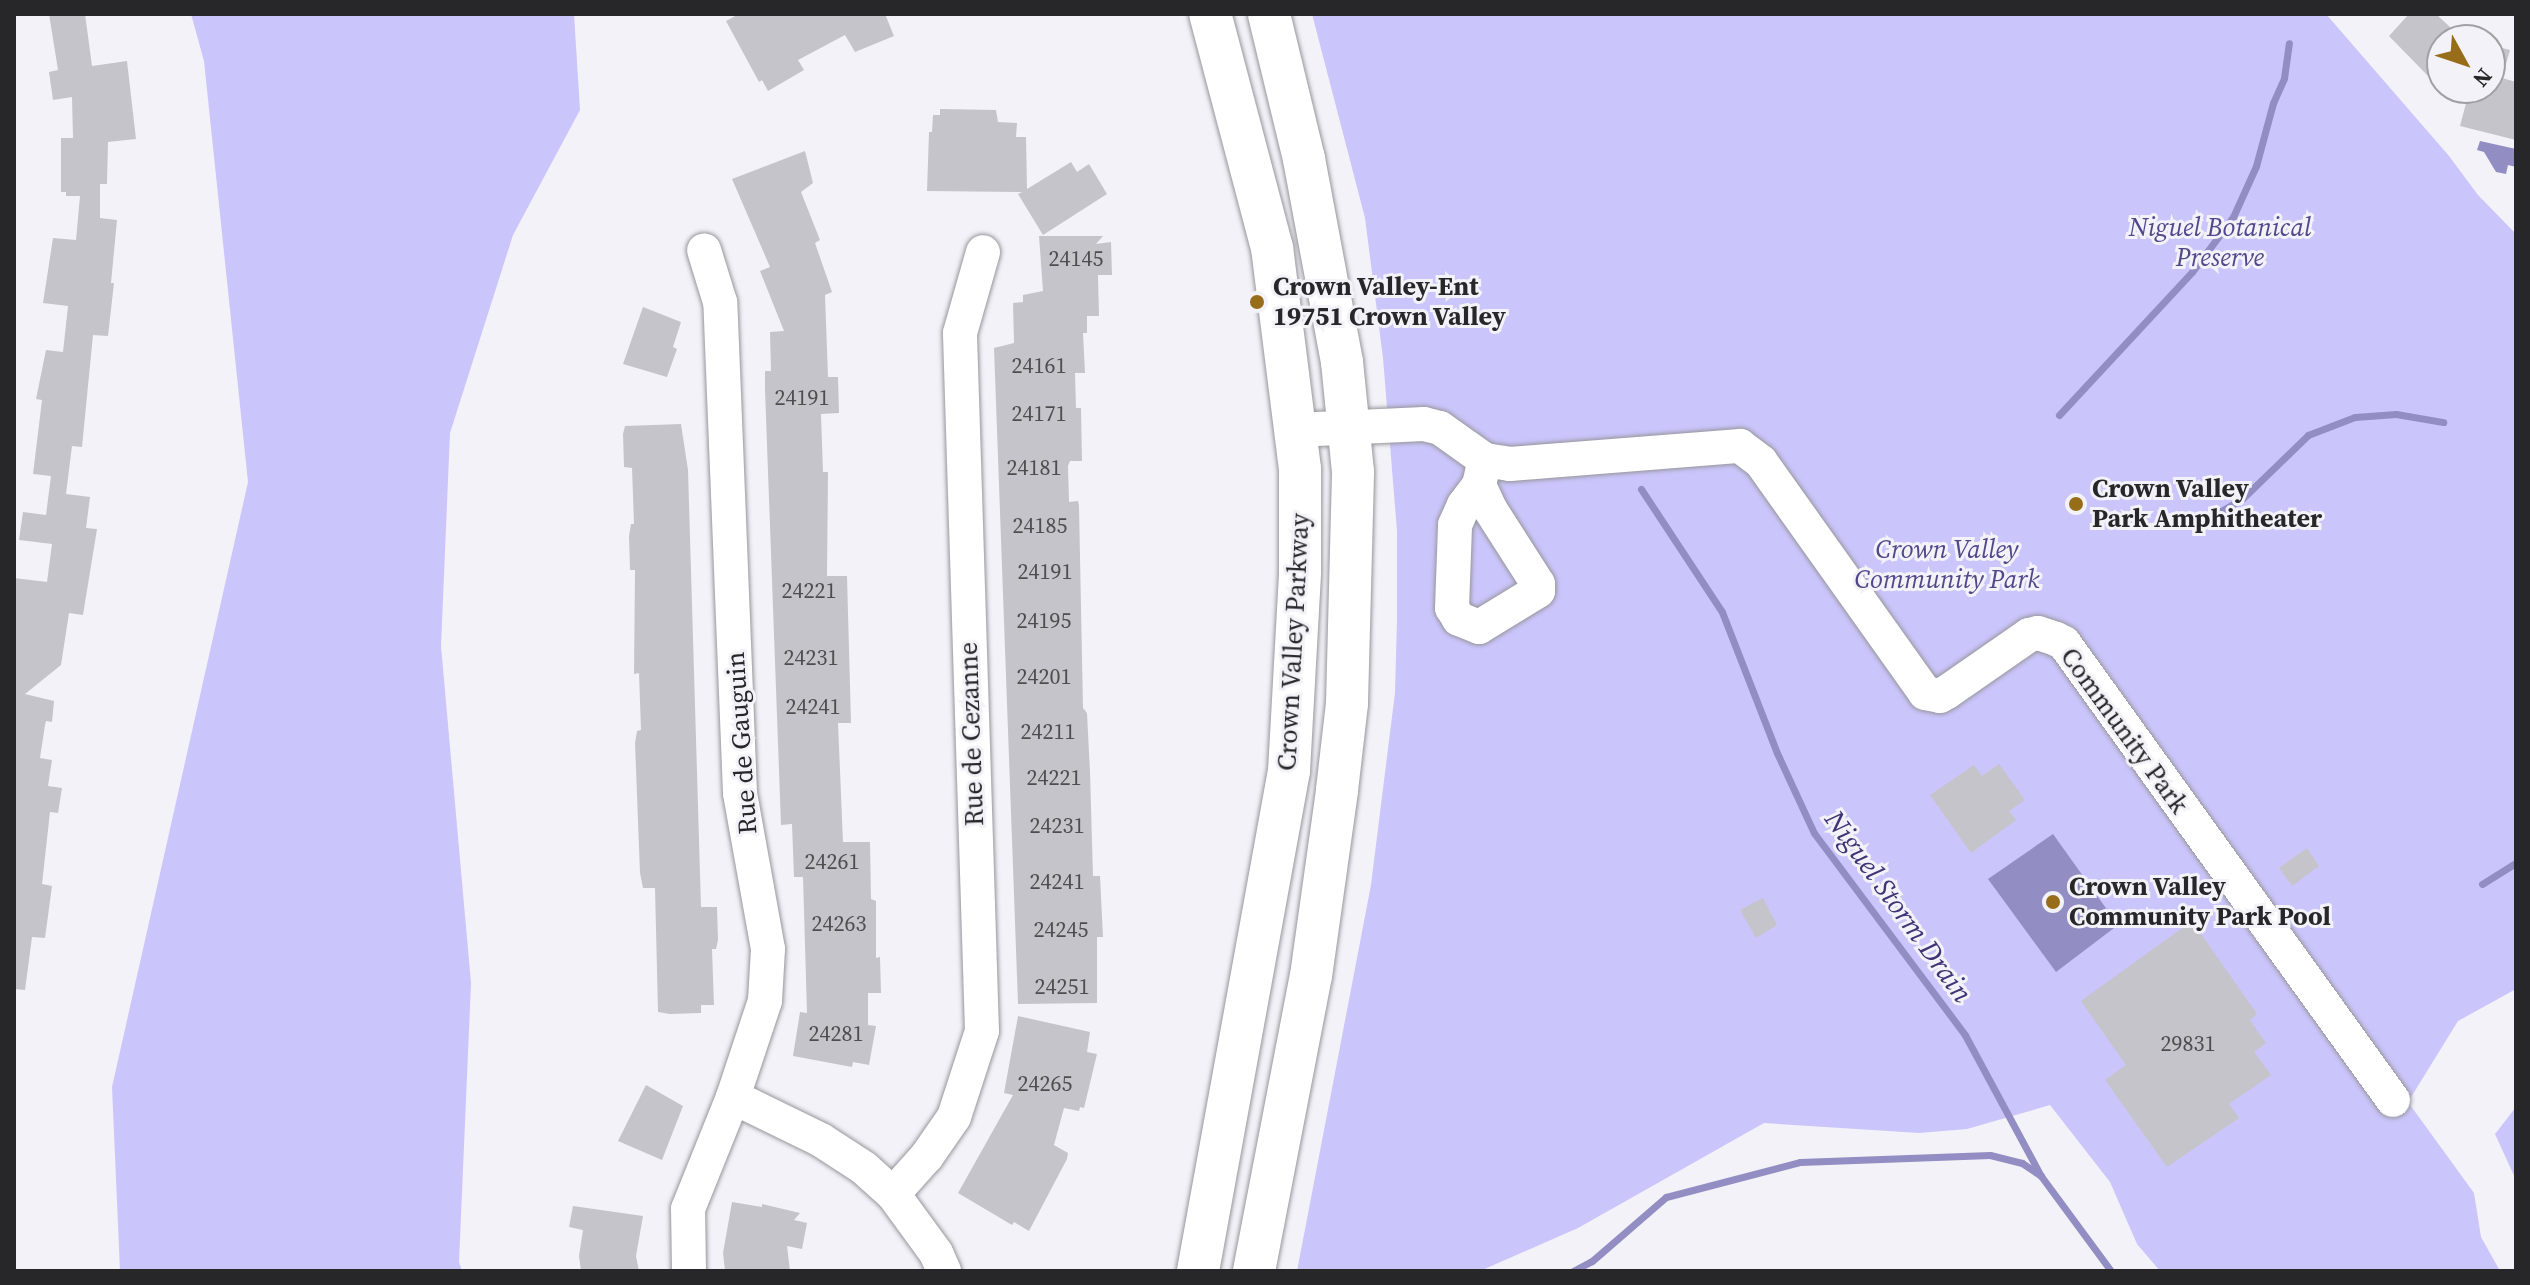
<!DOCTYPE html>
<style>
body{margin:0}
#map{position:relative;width:2530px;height:1285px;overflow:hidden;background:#f2f2f8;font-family:"Source Serif 4",serif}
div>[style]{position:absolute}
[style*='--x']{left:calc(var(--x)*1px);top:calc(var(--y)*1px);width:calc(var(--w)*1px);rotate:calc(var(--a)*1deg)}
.green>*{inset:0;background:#cac5fb}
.water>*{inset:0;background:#928dc3}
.stream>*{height:7px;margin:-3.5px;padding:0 3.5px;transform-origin:3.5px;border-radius:3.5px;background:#928dc3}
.building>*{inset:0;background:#c5c4ca}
.roads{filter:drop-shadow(0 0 2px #97969c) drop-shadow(0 0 2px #97969c)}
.minor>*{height:34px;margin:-17px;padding:0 17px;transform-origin:17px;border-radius:17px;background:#fff}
.major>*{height:42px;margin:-21px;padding:0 21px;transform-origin:21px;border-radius:21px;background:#fff}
.dots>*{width:22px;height:22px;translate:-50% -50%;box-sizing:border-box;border:4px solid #f2f2f8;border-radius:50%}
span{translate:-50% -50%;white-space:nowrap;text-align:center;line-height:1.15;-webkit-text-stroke:6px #f2f2f8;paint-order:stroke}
.number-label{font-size:22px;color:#4e4e51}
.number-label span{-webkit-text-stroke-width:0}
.park-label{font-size:26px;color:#52478b;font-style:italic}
.poi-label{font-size:26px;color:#272729;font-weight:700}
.left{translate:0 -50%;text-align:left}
.street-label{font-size:26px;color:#272729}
.water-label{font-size:28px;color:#403476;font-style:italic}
.frame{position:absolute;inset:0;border:16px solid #272729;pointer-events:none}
.north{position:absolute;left:2426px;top:24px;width:80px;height:80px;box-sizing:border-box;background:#f2f2f8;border:2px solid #a1a1a5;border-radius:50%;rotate:130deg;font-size:22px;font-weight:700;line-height:32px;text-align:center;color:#272729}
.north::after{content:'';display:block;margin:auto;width:28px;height:36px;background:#986d1a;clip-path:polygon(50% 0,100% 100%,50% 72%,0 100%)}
</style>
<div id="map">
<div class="green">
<div style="clip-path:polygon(191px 14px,574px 14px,580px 110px,513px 235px,450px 433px,441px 646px,471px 983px,459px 1262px,462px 1271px,120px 1271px,112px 1087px,248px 482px,204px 61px)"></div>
<div style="clip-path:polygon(1312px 14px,2326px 14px,2449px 156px,2478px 195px,2516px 234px,2516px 989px,2458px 1021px,2408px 1102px,2474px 1193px,2481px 1237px,2500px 1271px,2160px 1271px,2137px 1244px,2110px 1182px,2050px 1105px,1967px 1129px,1919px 1133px,1764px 1123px,1578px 1228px,1480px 1271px,1297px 1271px,1371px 885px,1395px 693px,1397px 619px,1397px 531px,1383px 358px,1365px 218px)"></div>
<div style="clip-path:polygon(2516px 1107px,2516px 1180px,2495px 1134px)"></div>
</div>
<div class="water">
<div style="clip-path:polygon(2480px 141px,2516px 149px,2516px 167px,2508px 165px,2506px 174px,2496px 172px,2484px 152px,2477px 150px)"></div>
<div style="clip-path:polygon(2053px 834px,2118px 925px,2056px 972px,1988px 879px)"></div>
</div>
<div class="stream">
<div style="--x:2059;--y:415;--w:195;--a:-47.1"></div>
<div style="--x:2192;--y:272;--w:69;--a:-53.3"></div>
<div style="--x:2233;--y:217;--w:56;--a:-65.7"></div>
<div style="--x:2256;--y:166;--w:65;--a:-74.9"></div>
<div style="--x:2273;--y:103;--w:27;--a:-66"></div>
<div style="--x:2284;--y:78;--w:35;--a:-82"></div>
<div style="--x:1641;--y:489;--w:147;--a:56.6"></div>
<div style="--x:1722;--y:612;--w:151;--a:68.7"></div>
<div style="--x:1777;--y:753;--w:88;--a:65.2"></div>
<div style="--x:1814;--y:833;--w:252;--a:53.2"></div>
<div style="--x:1965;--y:1035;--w:160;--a:61.7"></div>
<div style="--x:2195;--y:526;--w:54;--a:-29.9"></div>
<div style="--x:2242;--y:499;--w:92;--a:-44.1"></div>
<div style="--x:2308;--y:435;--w:50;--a:-21"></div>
<div style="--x:2355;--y:417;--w:41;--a:-4.2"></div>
<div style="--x:2396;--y:414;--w:48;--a:9.7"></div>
<div style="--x:2482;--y:884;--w:40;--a:-32"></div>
<div style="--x:1573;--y:1271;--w:21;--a:-28"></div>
<div style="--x:1592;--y:1261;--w:98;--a:-40.9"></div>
<div style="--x:1666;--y:1197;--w:138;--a:-14.6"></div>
<div style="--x:1800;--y:1162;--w:190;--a:-2.1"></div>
<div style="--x:1990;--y:1155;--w:33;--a:14"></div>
<div style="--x:2022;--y:1163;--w:23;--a:34"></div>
<div style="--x:2041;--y:1176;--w:118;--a:53.6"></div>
</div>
<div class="building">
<div style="clip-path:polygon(49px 14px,85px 14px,92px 66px,127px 61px,136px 139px,108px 142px,107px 184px,100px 184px,100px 218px,117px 220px,111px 283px,114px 283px,108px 336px,93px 335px,82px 447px,72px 446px,66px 494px,90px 497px,86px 528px,97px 529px,83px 615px,69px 613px,61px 665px,25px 694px,54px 701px,52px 722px,46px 721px,45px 725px,40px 758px,52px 760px,48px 786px,62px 788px,58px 813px,50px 812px,42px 884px,52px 886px,45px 938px,32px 937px,25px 990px,14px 989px,14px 578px,47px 582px,52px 544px,19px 540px,23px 512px,46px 515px,51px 476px,33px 474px,42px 400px,36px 399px,46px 350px,63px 352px,68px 306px,43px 303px,53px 238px,76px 240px,80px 196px,66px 196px,66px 192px,61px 192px,61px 138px,73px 138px,72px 97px,53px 100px,49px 72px,58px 70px)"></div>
<div style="clip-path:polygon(739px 14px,885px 14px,894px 36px,855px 52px,845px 35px,798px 60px,804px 70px,768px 91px,762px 80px,759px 82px,726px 21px)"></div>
<div style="clip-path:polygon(2409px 14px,2436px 14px,2464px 40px,2442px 40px,2442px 70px,2432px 80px,2389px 36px)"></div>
<div style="clip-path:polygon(2490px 45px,2510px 50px,2502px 78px,2516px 82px,2516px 140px,2460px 126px,2470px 88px,2490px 88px)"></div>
<div style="clip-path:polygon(940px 109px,996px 110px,998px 122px,1017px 123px,1016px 137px,1026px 137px,1027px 189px,1071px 162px,1077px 172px,1089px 164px,1107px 194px,1043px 235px,1018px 194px,1022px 192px,927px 191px,929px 132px,932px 132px,933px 115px,940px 115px)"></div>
<div style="clip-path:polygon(805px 151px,813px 183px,801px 192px,820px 240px,815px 243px,832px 292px,825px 295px,828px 377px,838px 377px,839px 413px,821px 414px,823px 472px,828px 472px,827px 576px,847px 576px,851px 723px,838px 723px,843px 842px,870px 842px,871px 899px,876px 901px,876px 958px,880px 957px,881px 993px,868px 993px,868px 1025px,876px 1026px,869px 1065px,853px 1062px,852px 1067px,793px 1056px,800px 1012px,807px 1013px,803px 877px,794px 877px,792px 824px,781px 825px,765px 390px,765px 371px,771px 371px,770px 332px,784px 331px,760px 271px,770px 267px,732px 179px)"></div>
<div style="clip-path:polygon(1039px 236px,1103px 236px,1096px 244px,1111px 242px,1112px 275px,1098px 275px,1099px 316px,1087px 316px,1087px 333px,1083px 333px,1085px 373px,1075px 373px,1076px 408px,1081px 408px,1082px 461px,1070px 461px,1068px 466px,1069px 502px,1078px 501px,1079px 506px,1083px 708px,1087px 713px,1090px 772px,1093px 876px,1100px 876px,1103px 937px,1097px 937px,1097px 1003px,1018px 1004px,994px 348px,1014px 343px,1013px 303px,1023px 302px,1023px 295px,1043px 291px)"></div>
<div style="clip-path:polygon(643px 307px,681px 322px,673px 347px,677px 349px,667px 377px,623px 364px)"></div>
<div style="clip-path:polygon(681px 424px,688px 470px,701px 907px,717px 907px,718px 940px,716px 949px,712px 949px,714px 1005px,701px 1005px,701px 1013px,670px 1014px,658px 1012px,655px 888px,643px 888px,640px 873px,635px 743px,637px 731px,641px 730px,639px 673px,634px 674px,635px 570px,630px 570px,629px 536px,631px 524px,634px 524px,632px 468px,624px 467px,623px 434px,625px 426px)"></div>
<div style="clip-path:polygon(1999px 764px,2025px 800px,2009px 811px,2016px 820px,1971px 853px,1930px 795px,1974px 765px,1982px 776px)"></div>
<div style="clip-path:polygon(2307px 848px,2319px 866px,2292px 886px,2279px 868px)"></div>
<div style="clip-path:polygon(1763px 898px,1777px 925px,1756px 938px,1740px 910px)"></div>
<div style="clip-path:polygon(2192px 921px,2257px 1014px,2250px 1020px,2266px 1043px,2254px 1052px,2271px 1075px,2229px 1104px,2239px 1118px,2167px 1167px,2105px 1080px,2126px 1065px,2081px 1001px)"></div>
<div style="clip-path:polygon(1018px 1016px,1090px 1032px,1087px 1052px,1097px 1054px,1084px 1108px,1080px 1107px,1079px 1111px,1064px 1108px,1054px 1145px,1068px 1153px,1067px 1159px,1029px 1231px,1014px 1222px,1012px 1225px,958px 1193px,1013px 1095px,1004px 1093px)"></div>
<div style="clip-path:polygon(646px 1085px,683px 1106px,662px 1160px,618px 1141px)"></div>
<div style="clip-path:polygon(732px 1202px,762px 1207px,762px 1204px,800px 1213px,794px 1220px,807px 1223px,802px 1249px,787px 1246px,790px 1271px,725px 1271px,723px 1253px)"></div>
<div style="clip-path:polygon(573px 1206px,643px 1216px,636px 1256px,639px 1271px,581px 1271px,579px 1256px,583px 1230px,569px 1227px)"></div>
</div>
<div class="roads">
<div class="minor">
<div style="--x:1295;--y:430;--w:129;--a:-2.7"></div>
<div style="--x:1424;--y:424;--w:16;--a:14"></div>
<div style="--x:1440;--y:428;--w:55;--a:35.4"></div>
<div style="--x:1485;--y:460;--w:25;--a:9"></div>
<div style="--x:1510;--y:464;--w:231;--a:-4.5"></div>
<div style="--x:1740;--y:446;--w:26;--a:37"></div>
<div style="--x:1761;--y:462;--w:283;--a:54.6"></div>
<div style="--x:1925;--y:693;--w:15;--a:11"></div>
<div style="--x:1940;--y:696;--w:8;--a:-30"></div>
<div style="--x:1947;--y:692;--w:100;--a:-34.8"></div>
<div style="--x:2029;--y:635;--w:9;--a:-13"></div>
<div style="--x:2038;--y:633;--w:19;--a:18"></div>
<div style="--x:2056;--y:639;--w:9;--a:27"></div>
<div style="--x:2064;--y:643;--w:563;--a:54.25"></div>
<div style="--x:1479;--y:485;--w:26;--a:65"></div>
<div style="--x:1490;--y:509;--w:89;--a:57.4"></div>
<div style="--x:1538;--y:584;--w:7;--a:90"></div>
<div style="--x:1538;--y:591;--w:69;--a:148.6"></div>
<div style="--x:1479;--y:627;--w:22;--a:-158"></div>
<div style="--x:1459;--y:619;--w:13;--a:-122"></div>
<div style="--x:1452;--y:608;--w:83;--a:-87.9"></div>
<div style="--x:1455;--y:525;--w:22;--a:-66"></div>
<div style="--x:1464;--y:505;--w:25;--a:-53"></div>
<div style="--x:1479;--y:485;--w:26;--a:-77"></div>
<div style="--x:733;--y:1097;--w:98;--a:26"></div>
<div style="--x:821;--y:1140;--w:51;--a:33.1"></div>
<div style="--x:864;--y:1168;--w:39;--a:42"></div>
<div style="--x:893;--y:1194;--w:73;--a:53.9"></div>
<div style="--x:936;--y:1253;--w:20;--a:66"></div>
<div style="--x:893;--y:1194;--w:51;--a:-48.2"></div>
<div style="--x:927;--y:1156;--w:47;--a:-55.3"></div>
<div style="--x:954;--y:1117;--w:90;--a:-72"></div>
<div style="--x:982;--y:1031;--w:698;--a:-91.81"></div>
<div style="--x:960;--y:333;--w:84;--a:-74.1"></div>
<div style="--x:689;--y:1271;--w:62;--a:-90.9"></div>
<div style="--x:688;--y:1209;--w:121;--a:-68.1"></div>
<div style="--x:733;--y:1097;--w:101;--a:-71.6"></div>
<div style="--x:765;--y:1001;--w:52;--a:-86.7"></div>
<div style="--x:768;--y:949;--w:158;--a:-100.2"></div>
<div style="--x:740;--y:793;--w:491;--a:-92.3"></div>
<div style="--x:720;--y:302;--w:54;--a:-107.1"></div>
</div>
<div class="major">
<div style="--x:1198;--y:1271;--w:508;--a:-79.69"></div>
<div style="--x:1289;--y:771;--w:199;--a:-86.8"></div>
<div style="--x:1300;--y:572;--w:103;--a:-90"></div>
<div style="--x:1300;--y:469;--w:223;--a:-97.2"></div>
<div style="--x:1272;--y:248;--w:242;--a:-104.8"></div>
<div style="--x:1254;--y:1271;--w:300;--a:-79.1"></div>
<div style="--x:1311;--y:976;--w:188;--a:-82"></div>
<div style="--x:1337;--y:790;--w:88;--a:-83.4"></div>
<div style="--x:1347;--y:703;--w:231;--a:-88.5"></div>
<div style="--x:1353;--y:472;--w:111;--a:-95.7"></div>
<div style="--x:1342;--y:362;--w:207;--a:-100.6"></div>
<div style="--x:1304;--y:159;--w:149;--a:-103.6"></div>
</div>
</div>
<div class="dots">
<div style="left:1257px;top:302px;background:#986d1a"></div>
<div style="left:2076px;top:504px;background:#986d1a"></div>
<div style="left:2053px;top:902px;background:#986d1a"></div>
</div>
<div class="number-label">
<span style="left:1076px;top:259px">24145</span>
<span style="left:1039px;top:366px">24161</span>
<span style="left:802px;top:398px">24191</span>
<span style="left:1039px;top:414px">24171</span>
<span style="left:1034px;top:468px">24181</span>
<span style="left:1040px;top:526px">24185</span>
<span style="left:1045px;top:572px">24191</span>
<span style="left:809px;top:591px">24221</span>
<span style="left:1044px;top:621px">24195</span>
<span style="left:811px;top:658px">24231</span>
<span style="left:1044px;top:677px">24201</span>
<span style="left:813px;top:707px">24241</span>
<span style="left:1048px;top:732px">24211</span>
<span style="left:1054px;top:778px">24221</span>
<span style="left:1057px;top:826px">24231</span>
<span style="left:832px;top:862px">24261</span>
<span style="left:1057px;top:882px">24241</span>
<span style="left:839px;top:924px">24263</span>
<span style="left:1061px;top:930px">24245</span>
<span style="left:1062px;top:987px">24251</span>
<span style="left:836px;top:1034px">24281</span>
<span style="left:2188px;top:1044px">29831</span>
<span style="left:1045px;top:1084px">24265</span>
</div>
<div class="park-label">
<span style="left:2220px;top:243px">Niguel Botanical<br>Preserve</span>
<span style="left:1947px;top:565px">Crown Valley<br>Community Park</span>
</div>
<div class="poi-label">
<span class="left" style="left:1273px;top:302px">Crown Valley-Ent<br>19751 Crown Valley</span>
<span class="left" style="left:2092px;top:504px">Crown Valley<br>Park Amphitheater</span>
<span class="left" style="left:2069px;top:902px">Crown Valley<br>Community Park Pool</span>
</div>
<div class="street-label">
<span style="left:1294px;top:642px;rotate:-87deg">Crown Valley Parkway</span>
<span style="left:2124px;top:731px;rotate:54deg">Community Park</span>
<span style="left:972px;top:734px;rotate:-92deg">Rue de Cezanne</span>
<span style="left:742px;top:743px;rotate:-94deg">Rue de Gauguin</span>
</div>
<div class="water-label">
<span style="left:1899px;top:906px;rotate:54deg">Niguel Storm Drain</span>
</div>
<div class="frame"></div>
<div class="north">N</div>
</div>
